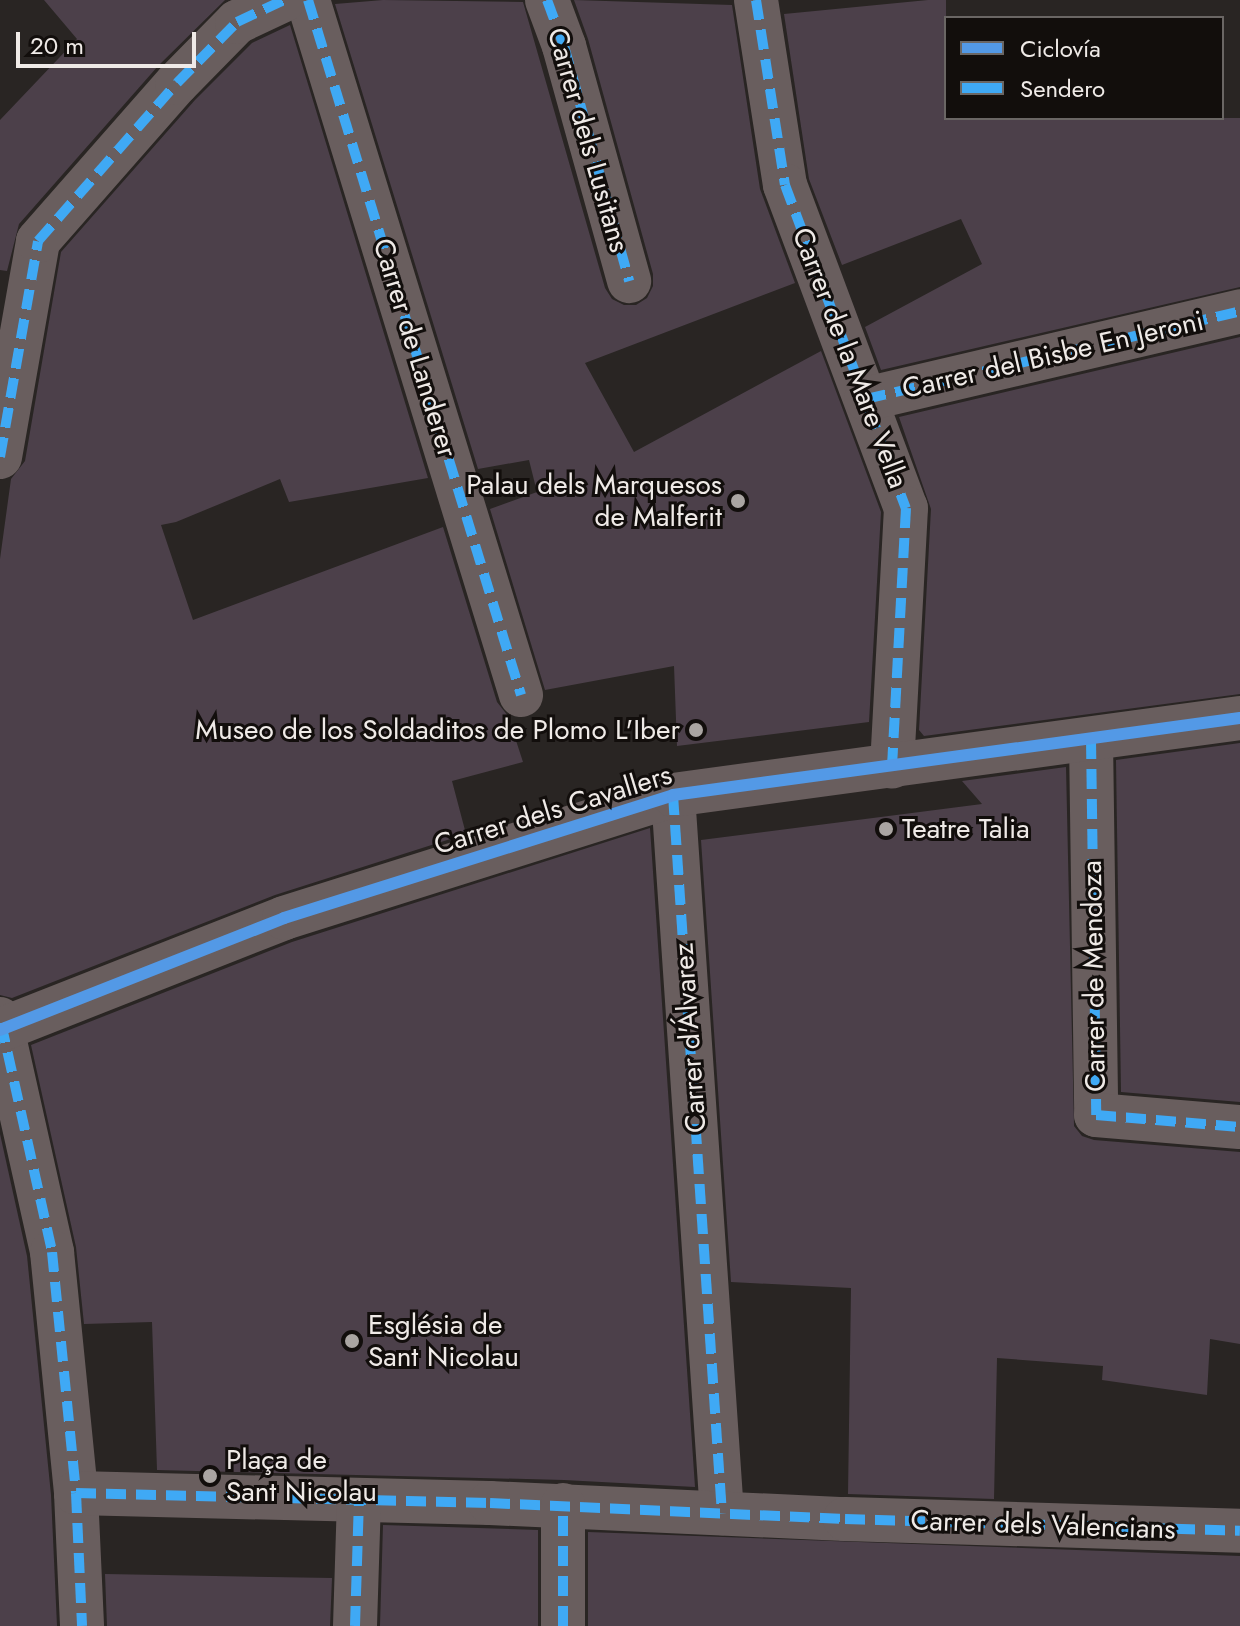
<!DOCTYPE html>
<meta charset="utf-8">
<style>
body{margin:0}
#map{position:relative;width:1240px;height:1626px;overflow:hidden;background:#292523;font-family:Jost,sans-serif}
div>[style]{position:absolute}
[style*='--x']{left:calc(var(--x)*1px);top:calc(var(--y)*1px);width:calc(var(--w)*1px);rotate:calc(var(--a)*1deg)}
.building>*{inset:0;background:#4c404a}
.minor>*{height:44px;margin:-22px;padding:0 22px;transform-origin:22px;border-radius:22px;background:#695e5e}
.quiet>*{height:10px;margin-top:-5px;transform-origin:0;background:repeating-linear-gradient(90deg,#3fa9f5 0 20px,transparent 0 30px)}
.cycleway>*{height:12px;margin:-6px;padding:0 6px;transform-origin:6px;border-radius:6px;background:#5399e6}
.dots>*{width:22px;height:22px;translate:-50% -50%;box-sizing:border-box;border:4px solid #120e0c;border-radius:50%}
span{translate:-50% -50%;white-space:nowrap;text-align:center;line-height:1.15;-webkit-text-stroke:6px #120e0c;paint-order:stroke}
.street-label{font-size:28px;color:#efeae7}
.poi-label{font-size:28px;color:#efeae7}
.right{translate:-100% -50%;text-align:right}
.left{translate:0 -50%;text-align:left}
.legend{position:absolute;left:944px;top:16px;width:280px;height:104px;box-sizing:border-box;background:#120e0c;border:2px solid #6a6664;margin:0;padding:10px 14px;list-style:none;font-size:24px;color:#efeae7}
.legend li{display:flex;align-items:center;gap:16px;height:40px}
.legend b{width:40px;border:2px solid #6a6664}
.scale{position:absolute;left:16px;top:32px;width:180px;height:36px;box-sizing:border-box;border:4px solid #efeae7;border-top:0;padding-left:10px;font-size:24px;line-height:28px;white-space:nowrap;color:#efeae7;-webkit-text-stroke:6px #120e0c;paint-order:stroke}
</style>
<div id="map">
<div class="building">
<div style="clip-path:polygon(44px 0,225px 0,158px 66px,19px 224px,7px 271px,0 270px,0 120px,77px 39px)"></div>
<div style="clip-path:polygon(383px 0,523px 2px,605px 288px,612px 299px,624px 305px,636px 305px,647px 298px,653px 286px,653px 274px,588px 39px,574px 0,732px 5px,760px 189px,795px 283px,585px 363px,634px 452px,821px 351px,881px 512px,869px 722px,677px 746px,674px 666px,545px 690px,490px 509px,537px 492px,529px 460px,478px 469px,335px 4px)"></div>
<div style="clip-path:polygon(928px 0,946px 0,946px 118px,1240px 118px,1240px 287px,881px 370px,865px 327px,982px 264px,961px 219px,842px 265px,809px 179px,784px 14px)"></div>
<div style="clip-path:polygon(290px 25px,428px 478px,289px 502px,280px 479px,176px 522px,161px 525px,193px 620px,443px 527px,497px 702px,508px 716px,523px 762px,452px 781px,466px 834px,275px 895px,12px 998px,0 995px,0 559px,11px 479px,25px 461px,61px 252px,195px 100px,252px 43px)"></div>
<div style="clip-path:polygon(1240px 337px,1240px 694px,924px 736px,919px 730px,931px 509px,899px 417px)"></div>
<div style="clip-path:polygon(1240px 743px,1240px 1102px,1121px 1092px,1116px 760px)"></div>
<div style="clip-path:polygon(1066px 767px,1074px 1126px,1082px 1136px,1094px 1140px,1240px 1152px,1240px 1344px,1210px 1339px,1207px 1395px,1102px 1380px,1103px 1366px,997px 1358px,994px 1499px,848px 1494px,851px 1288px,731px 1282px,701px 840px,982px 804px,962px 781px)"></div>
<div style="clip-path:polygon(650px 828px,695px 1487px,564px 1480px,157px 1470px,152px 1322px,84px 1324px,76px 1247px,31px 1045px,292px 942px)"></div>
<div style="clip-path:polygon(0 1134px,27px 1256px,51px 1495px,57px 1626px,0 1626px)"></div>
<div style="clip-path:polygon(383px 1525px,538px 1530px,538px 1626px,380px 1626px)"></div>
<div style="clip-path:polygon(588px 1532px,1240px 1556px,1240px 1626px,588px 1626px)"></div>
<div style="clip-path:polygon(105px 1574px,332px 1578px,330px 1626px,107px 1626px)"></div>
</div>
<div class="minor">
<div style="--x:308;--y:0;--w:727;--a:72.96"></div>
<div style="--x:547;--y:0;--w:49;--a:69.7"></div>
<div style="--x:564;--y:46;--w:244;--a:74.5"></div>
<div style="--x:756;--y:0;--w:187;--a:81.1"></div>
<div style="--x:785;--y:185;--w:345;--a:69.5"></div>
<div style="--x:906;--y:508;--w:259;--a:93.1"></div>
<div style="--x:866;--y:399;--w:384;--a:-13.2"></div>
<div style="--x:0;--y:457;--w:219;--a:-80"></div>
<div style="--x:38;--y:241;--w:210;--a:-48.7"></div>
<div style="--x:177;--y:83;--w:86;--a:-45.5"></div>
<div style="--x:237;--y:22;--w:52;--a:-25.1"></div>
<div style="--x:1091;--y:739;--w:376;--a:89.2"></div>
<div style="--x:1096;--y:1115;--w:144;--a:4.8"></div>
<div style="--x:673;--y:795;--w:720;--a:86.1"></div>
<div style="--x:0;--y:1019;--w:239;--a:77.4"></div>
<div style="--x:52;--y:1252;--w:242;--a:84.3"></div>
<div style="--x:76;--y:1493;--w:133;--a:87.4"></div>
<div style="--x:0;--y:1030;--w:305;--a:-21.5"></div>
<div style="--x:284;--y:918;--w:408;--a:-17.5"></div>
<div style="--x:673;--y:795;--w:572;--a:-7.73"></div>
<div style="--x:76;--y:1493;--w:414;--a:1.4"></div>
<div style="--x:490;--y:1503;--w:355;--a:2.6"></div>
<div style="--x:845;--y:1519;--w:395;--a:1.7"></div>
<div style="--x:355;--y:1626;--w:126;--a:-88.2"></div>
<div style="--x:563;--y:1626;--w:121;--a:-90"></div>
</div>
<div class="quiet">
<div style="--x:308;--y:0;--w:727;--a:72.96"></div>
<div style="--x:547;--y:0;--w:49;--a:69.7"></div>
<div style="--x:564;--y:46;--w:244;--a:74.5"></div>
<div style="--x:756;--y:0;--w:187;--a:81.1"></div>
<div style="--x:785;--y:185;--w:345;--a:69.5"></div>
<div style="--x:906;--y:508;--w:259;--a:93.1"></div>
<div style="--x:866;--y:399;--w:384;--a:-13.2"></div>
<div style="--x:0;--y:457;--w:219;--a:-80"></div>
<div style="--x:38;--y:241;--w:210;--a:-48.7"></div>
<div style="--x:177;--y:83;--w:86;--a:-45.5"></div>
<div style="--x:237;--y:22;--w:52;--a:-25.1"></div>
<div style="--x:1091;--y:739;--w:376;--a:89.2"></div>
<div style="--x:1096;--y:1115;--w:144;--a:4.8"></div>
<div style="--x:673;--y:795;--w:720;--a:86.1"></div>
<div style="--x:1;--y:1023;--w:235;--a:77.4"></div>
<div style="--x:52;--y:1252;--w:242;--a:84.3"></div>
<div style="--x:76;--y:1493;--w:133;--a:87.4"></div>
<div style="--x:76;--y:1493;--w:414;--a:1.4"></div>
<div style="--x:490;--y:1503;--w:355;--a:2.6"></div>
<div style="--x:845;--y:1519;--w:395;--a:1.7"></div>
<div style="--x:355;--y:1626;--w:126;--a:-88.2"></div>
<div style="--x:563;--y:1626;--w:121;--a:-90"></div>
</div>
<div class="cycleway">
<div style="--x:0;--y:1030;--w:305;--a:-21.5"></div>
<div style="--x:284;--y:918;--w:408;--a:-17.5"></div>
<div style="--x:673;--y:795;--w:572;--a:-7.73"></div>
</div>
<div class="dots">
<div style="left:738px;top:501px;background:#aaa5a2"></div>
<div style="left:696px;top:730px;background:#aaa5a2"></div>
<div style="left:886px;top:829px;background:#aaa5a2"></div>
<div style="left:352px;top:1341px;background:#aaa5a2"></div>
<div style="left:210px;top:1476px;background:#aaa5a2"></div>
</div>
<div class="street-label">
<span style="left:588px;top:140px;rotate:74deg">Carrer dels Lusitans</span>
<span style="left:415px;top:348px;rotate:73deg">Carrer de Landerer</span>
<span style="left:1053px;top:355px;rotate:-13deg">Carrer del Bisbe En Jeroni</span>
<span style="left:850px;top:358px;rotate:69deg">Carrer de la Mare Vella</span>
<span style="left:553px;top:810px;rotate:-17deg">Carrer dels Cavallers</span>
<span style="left:1094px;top:976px;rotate:-91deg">Carrer de Mendoza</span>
<span style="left:690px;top:1038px;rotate:-94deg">Carrer d'Álvarez</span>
<span style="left:1043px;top:1525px;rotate:2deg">Carrer dels Valencians</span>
</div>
<div class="poi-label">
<span class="right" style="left:722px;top:501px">Palau dels Marquesos<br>de Malferit</span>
<span class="right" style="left:680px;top:730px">Museo de los Soldaditos de Plomo L'Iber</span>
<span class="left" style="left:902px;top:829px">Teatre Talia</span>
<span class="left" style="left:368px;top:1341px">Església de<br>Sant Nicolau</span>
<span class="left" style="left:226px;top:1476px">Plaça de<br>Sant Nicolau</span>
</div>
<ul class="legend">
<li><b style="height:10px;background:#5399e6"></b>Ciclovía</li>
<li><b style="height:10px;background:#3fa9f5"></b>Sendero</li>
</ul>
<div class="scale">20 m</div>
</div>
